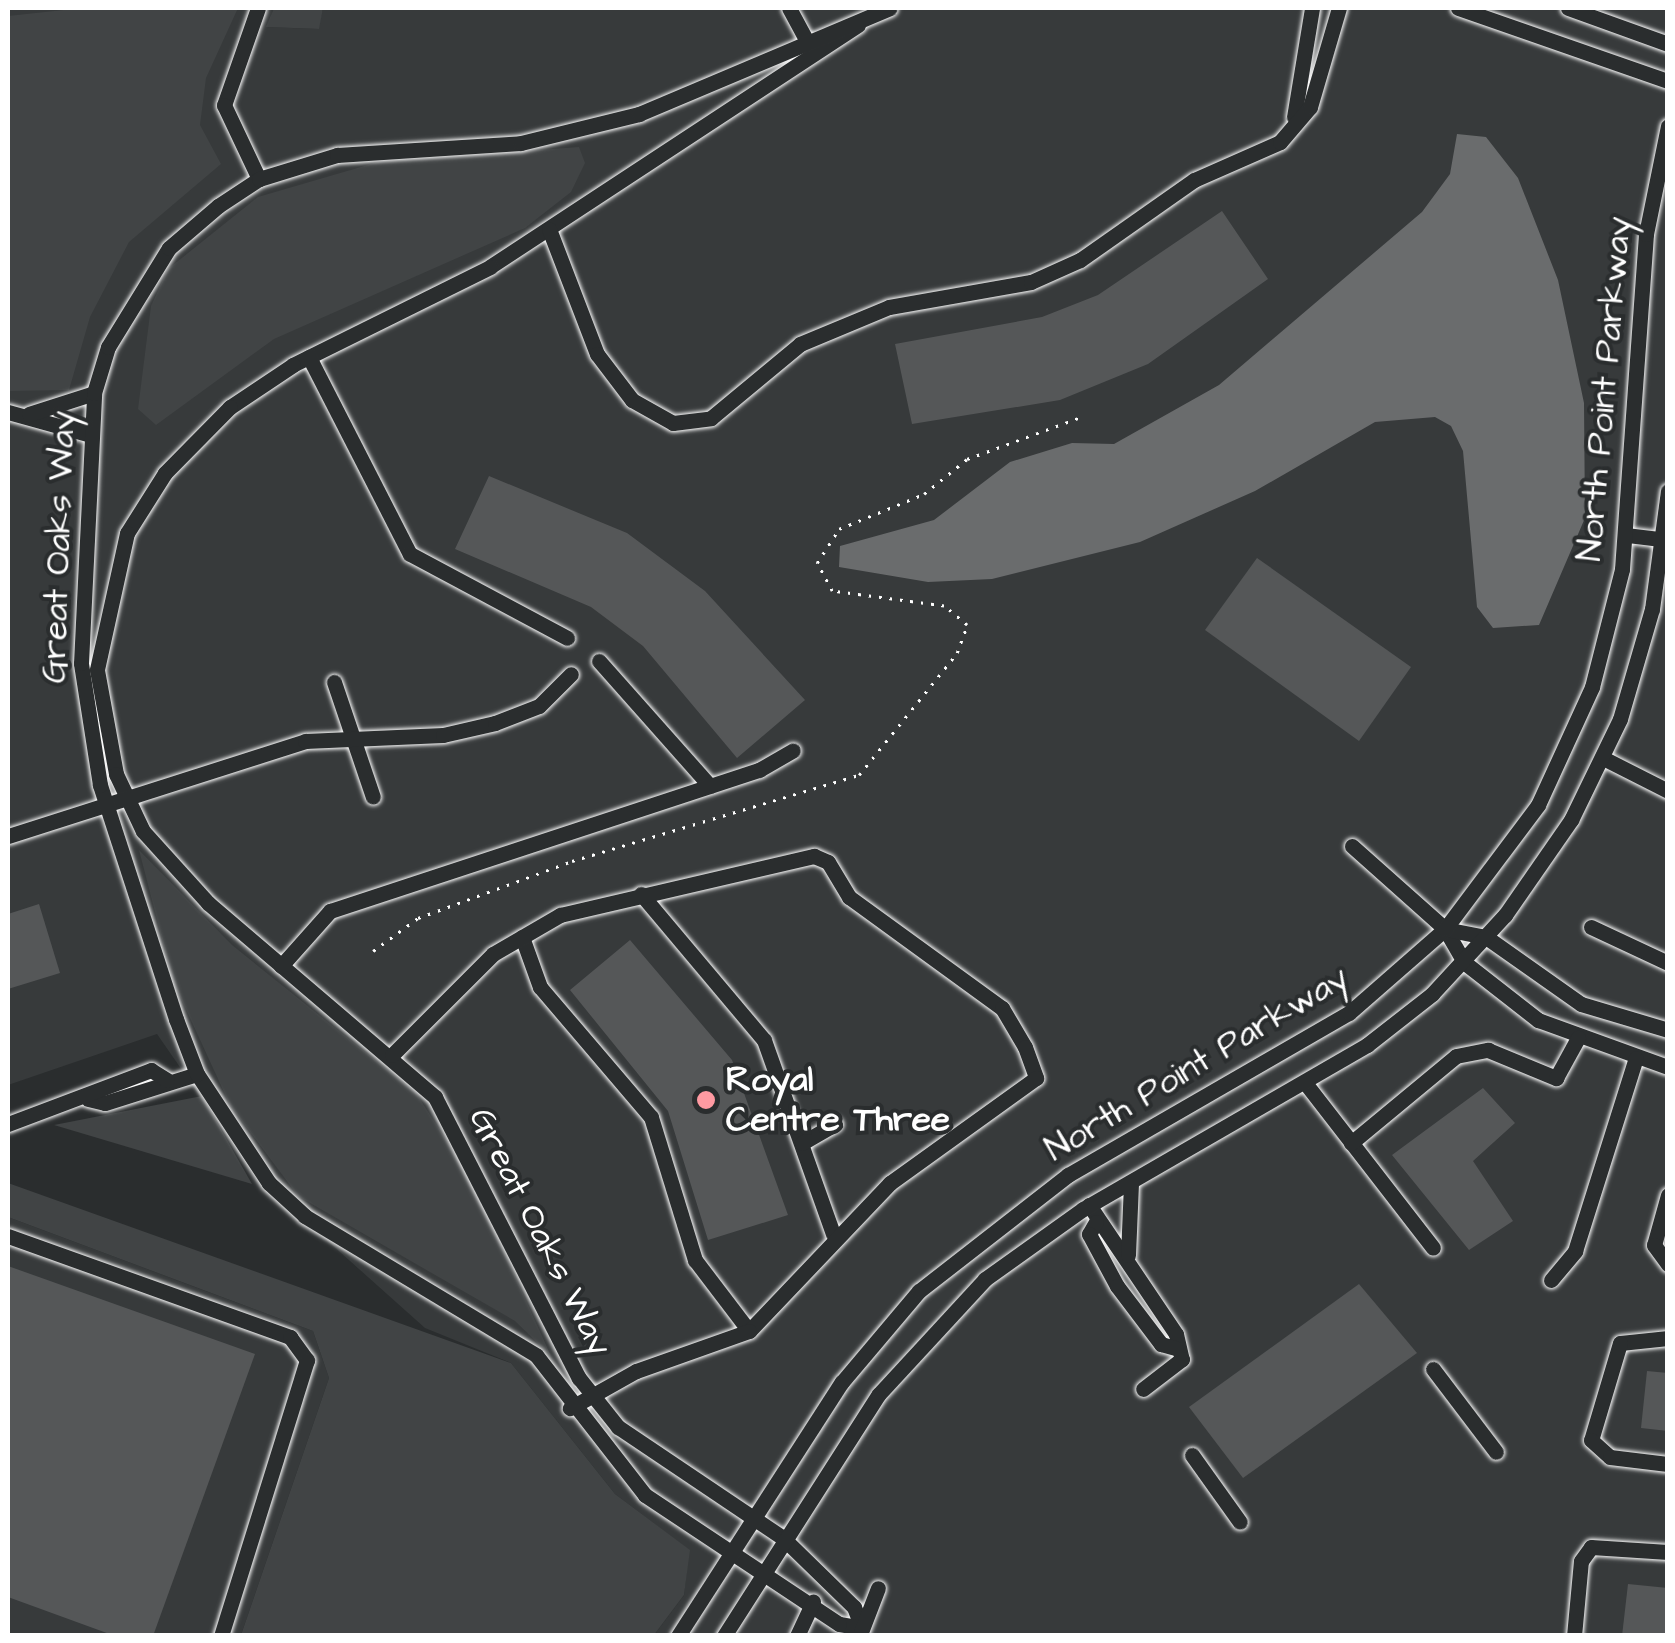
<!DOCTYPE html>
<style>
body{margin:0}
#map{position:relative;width:1675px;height:1643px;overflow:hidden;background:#2a2d2e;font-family:"Architects Daughter",sans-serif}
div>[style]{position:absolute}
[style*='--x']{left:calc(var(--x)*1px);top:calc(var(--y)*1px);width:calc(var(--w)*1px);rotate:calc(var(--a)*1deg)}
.built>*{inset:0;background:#373a3b}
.green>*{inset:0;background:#414445}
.water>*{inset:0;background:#6a6c6d}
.building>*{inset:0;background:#555758}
.path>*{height:2.5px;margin-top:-1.25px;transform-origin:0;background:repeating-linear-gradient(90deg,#fff 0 2.5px,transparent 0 10.5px)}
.roads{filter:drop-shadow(0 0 2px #fff) drop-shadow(0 0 2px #fff)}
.minor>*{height:15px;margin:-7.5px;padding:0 7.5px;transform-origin:7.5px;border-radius:7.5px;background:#2a2d2e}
.dots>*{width:28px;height:28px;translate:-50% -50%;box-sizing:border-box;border:5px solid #2a2d2e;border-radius:50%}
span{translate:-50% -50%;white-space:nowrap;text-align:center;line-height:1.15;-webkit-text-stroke:8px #2a2d2e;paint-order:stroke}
.street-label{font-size:35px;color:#fff}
.poi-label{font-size:35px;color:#fff;font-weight:700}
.left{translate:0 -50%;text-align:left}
.frame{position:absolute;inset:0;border:10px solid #fff;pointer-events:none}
</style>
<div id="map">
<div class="built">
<div style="clip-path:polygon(8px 8px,274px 8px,267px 27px,318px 29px,323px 8px,1667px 8px,1667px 1635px,654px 1635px,684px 1595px,689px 1550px,615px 1494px,511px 1363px,425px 1328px,256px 1177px,157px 1034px,8px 1085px)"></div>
<div style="clip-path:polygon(8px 1217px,313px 1331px,329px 1378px,241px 1635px,8px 1635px)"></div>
</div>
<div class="green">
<div style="clip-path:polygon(82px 8px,238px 8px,206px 78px,200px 125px,221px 164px,129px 242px,90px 317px,69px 390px,8px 391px,8px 16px)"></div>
<div style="clip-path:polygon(274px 8px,323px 8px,319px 29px,266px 27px)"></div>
<div style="clip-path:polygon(579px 147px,585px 163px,571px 192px,525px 228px,274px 339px,156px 425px,138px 409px,151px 306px,168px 269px,258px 197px,378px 162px)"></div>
<div style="clip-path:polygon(139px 850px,232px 945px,416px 1093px,471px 1179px,551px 1356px,515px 1321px,298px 1196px,230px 1105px,173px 981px)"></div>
<div style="clip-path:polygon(202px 1096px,252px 1184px,54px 1125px)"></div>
<div style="clip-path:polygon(8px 1183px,511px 1363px,615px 1494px,690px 1550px,684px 1595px,654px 1635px,241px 1635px,329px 1378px,313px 1331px,8px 1217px)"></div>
</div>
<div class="water">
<div style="clip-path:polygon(1457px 134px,1486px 137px,1518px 178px,1558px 280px,1584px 403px,1585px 518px,1539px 625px,1493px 628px,1477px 607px,1463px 451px,1451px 426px,1435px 417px,1375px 422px,1255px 491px,1140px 542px,992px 579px,928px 582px,839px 567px,840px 546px,934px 520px,1010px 462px,1072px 443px,1114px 444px,1219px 385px,1422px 212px,1450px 174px)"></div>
</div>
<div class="building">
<div style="clip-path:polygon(1222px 211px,1268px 279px,1148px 364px,1060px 400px,912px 424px,895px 344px,1042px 317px,1098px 295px)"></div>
<div style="clip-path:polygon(489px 476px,627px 533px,705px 591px,805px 700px,737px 758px,643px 646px,591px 607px,455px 549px)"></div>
<div style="clip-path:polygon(1257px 558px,1411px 667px,1359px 741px,1205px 630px)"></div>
<div style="clip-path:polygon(39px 904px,60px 973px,8px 989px,8px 914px)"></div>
<div style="clip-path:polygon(630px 940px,732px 1060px,788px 1215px,708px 1240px,668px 1111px,570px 990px)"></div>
<div style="clip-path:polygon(1483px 1088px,1515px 1123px,1473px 1161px,1513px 1221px,1469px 1250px,1392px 1155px)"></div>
<div style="clip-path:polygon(8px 1266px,255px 1354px,153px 1636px,115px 1636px,8px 1597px)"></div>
<div style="clip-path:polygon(1359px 1284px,1417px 1353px,1243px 1478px,1189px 1407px)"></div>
<div style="clip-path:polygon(1647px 1371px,1668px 1373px,1668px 1431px,1641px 1428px)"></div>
<div style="clip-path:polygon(1628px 1584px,1668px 1588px,1668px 1636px,1622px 1636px)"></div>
</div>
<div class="path">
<div style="--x:373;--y:951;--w:56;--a:-36.3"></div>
<div style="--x:418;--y:918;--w:164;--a:-20.3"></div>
<div style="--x:572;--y:861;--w:300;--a:-16.7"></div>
<div style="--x:859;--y:775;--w:156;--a:-51.2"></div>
<div style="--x:957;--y:653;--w:30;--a:-70"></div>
<div style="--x:967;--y:625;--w:30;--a:-140"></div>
<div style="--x:944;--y:606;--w:113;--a:-172.4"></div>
<div style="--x:832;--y:591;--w:32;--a:-118"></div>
<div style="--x:817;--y:563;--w:40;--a:-57.1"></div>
<div style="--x:839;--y:529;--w:92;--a:-22.4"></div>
<div style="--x:924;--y:494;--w:55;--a:-39.1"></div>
<div style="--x:967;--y:459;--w:121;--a:-20.2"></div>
</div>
<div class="roads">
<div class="minor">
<div style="--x:258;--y:8;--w:103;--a:109.3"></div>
<div style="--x:224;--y:105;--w:82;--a:64.7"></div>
<div style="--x:789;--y:8;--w:42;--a:61.6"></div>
<div style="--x:1458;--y:8;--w:222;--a:19.2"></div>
<div style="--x:1568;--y:8;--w:106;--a:19.8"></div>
<div style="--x:858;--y:25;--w:440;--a:146.7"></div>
<div style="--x:490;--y:267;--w:220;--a:153.6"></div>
<div style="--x:293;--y:365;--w:76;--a:146.3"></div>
<div style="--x:230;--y:407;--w:93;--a:134.6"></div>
<div style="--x:165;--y:473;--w:71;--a:122.3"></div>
<div style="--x:127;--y:533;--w:140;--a:102.4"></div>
<div style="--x:97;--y:670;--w:106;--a:79.6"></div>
<div style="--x:116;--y:774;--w:63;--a:64.7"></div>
<div style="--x:143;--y:831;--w:97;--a:47.9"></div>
<div style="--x:208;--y:903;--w:299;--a:40.5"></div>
<div style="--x:435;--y:1097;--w:316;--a:62.9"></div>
<div style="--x:579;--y:1378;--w:63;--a:51.5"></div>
<div style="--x:618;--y:1427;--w:199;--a:33.9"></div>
<div style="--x:783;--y:1538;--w:99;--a:44.2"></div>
<div style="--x:854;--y:1607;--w:22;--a:69"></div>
<div style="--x:1294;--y:117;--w:110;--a:-80.6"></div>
<div style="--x:549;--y:229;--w:134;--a:69"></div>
<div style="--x:597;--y:354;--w:58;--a:52.7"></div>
<div style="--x:632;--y:400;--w:47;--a:29.3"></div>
<div style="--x:673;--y:423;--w:38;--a:-7"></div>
<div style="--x:711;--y:418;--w:116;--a:-39.7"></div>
<div style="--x:800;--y:344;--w:96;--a:-22.6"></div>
<div style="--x:889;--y:307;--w:144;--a:-10"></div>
<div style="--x:1031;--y:282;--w:54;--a:-24.2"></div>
<div style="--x:1080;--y:260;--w:139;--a:-35.1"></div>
<div style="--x:1194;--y:180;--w:94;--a:-23.8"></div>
<div style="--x:1280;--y:142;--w:46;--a:-49.4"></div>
<div style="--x:1310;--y:107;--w:103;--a:-73.7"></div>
<div style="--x:309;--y:357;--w:221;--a:62.9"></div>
<div style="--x:410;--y:554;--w:178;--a:28.1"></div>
<div style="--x:8;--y:412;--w:86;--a:15.5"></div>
<div style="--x:29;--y:414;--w:68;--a:-17.9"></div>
<div style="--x:1627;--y:535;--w:41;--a:7"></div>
<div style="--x:599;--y:661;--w:167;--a:48.4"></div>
<div style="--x:334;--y:682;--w:121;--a:71.3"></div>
<div style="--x:1603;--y:758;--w:73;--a:26.9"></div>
<div style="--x:8;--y:836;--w:312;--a:-17.7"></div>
<div style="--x:305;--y:741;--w:138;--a:-2.5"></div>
<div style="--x:443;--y:735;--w:53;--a:-13"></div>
<div style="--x:495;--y:723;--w:47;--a:-21.1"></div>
<div style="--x:539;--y:706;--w:45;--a:-45"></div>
<div style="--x:1352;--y:846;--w:125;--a:41.7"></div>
<div style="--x:1445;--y:929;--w:39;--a:60"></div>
<div style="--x:1465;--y:963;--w:93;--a:38"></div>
<div style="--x:1538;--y:1020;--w:138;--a:19.9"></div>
<div style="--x:641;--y:894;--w:191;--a:49.9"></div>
<div style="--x:764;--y:1040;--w:206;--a:70.4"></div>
<div style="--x:1591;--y:927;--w:85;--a:25.1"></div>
<div style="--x:1445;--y:929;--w:42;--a:11"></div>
<div style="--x:1486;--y:937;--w:116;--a:35.2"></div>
<div style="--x:1581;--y:1004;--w:91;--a:16.6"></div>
<div style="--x:522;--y:937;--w:53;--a:70.2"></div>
<div style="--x:540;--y:987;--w:171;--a:49.5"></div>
<div style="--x:651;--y:1117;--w:150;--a:72.9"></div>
<div style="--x:695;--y:1260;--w:89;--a:52.7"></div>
<div style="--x:281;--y:966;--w:74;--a:-48.3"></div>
<div style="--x:330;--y:911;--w:452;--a:-18.2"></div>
<div style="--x:759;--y:770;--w:39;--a:-30"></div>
<div style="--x:392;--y:1055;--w:143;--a:-45"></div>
<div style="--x:493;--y:954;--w:78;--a:-30.2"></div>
<div style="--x:560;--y:915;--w:261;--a:-13.1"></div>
<div style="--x:814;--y:856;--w:15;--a:23"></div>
<div style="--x:828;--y:862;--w:41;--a:59"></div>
<div style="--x:849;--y:897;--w:189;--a:36"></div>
<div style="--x:1002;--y:1008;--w:45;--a:59.5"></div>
<div style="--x:1025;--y:1047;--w:33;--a:70"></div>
<div style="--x:1036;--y:1078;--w:180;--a:144.3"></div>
<div style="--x:890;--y:1183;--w:204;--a:133.6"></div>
<div style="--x:749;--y:1331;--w:120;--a:160.5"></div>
<div style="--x:636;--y:1371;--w:76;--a:150.7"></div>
<div style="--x:1306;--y:1084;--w:207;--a:52.2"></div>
<div style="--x:88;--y:1099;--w:17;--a:13"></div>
<div style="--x:105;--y:1103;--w:96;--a:-17.5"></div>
<div style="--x:8;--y:1124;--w:153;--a:-20.7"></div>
<div style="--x:151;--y:1070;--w:19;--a:32"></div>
<div style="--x:802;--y:1143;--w:38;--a:-30"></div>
<div style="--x:1351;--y:1143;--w:136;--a:-39.6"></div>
<div style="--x:1456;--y:1056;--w:33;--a:-11"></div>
<div style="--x:1488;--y:1050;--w:74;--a:22.4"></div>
<div style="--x:1556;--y:1078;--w:46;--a:-61.2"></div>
<div style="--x:1668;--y:1195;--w:52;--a:105.6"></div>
<div style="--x:1654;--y:1245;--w:24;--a:54"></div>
<div style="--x:1089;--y:1205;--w:156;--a:56"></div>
<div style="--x:1176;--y:1334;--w:26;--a:77"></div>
<div style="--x:1182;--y:1359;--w:49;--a:142.4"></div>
<div style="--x:1096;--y:1222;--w:14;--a:120"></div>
<div style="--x:1089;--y:1234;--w:59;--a:61.7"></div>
<div style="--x:1117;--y:1286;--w:73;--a:52.8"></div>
<div style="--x:1161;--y:1344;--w:15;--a:16"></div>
<div style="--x:8;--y:1236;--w:300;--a:19.7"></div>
<div style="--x:290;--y:1337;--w:29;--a:54"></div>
<div style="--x:307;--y:1360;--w:289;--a:107.3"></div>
<div style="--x:1128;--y:1255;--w:73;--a:-87.6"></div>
<div style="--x:1551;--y:1280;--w:38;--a:-50"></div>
<div style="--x:1575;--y:1251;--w:202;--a:-72.5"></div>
<div style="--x:1668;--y:1338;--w:48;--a:174.1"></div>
<div style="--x:1620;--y:1343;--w:101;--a:106.6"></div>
<div style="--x:1591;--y:1440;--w:25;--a:42"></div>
<div style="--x:1610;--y:1457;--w:58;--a:6.9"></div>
<div style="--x:1433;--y:1369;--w:104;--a:52.8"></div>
<div style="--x:1192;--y:1455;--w:82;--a:54.4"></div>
<div style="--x:862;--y:1628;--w:23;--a:-170"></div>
<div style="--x:839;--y:1624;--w:233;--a:-146.4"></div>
<div style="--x:645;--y:1495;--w:177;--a:-127.9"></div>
<div style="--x:536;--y:1355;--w:270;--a:-149"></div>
<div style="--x:305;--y:1216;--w:49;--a:-137.5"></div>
<div style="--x:269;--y:1183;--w:131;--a:-123.4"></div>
<div style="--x:197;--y:1074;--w:59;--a:-110.9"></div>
<div style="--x:176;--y:1019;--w:246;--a:-108"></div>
<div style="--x:100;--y:785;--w:123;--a:-98.9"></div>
<div style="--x:81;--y:663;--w:270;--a:-87.2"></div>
<div style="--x:94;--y:393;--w:48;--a:-73.1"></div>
<div style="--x:108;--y:347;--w:116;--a:-58.4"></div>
<div style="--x:169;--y:248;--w:65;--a:-40.6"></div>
<div style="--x:218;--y:206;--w:49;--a:-33.4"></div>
<div style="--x:259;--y:179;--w:82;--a:-17.1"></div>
<div style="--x:337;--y:155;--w:184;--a:-3.7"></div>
<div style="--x:521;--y:143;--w:122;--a:-13.8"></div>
<div style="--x:639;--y:114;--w:272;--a:-22.9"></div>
<div style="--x:861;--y:1632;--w:47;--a:-68.9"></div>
<div style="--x:678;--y:1636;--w:302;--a:-57.2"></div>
<div style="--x:842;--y:1382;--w:119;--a:-49.8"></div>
<div style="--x:919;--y:1291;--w:189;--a:-37.9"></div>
<div style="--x:1068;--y:1175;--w:324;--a:-30"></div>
<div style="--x:1349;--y:1013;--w:128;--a:-41.2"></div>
<div style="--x:1445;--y:929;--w:155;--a:-53.1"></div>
<div style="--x:1538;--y:805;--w:130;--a:-65.4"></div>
<div style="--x:1592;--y:687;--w:122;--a:-75.7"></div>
<div style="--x:1622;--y:569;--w:336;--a:-85.9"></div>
<div style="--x:1646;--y:234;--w:110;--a:-78.5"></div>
<div style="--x:724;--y:1636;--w:287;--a:-57.4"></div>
<div style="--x:879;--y:1394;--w:156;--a:-47.3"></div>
<div style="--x:985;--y:1279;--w:120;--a:-35.5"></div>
<div style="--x:1083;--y:1209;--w:328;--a:-30"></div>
<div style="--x:1367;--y:1045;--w:83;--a:-38.1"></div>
<div style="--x:1432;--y:994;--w:108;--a:-47.3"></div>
<div style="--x:1505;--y:915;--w:116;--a:-55.2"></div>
<div style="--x:1571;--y:820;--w:112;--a:-64.1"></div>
<div style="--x:1620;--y:719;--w:115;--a:-73.8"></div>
<div style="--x:1652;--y:609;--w:119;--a:-82.3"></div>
<div style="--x:797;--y:1636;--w:38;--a:-65"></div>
<div style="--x:1574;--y:1636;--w:75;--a:-84.7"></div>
<div style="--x:1581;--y:1561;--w:17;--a:-54"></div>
<div style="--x:1591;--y:1547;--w:77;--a:3.7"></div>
</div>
</div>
<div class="dots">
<div style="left:706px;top:1100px;background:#ff9aa2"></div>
</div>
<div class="street-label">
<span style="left:1605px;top:389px;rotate:-85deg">North Point Parkway</span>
<span style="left:59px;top:547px;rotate:-88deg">Great Oaks Way</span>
<span style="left:1197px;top:1064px;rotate:-31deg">North Point Parkway</span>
<span style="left:540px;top:1232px;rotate:63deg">Great Oaks Way</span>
</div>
<div class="poi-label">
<span class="left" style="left:726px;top:1100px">Royal<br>Centre Three</span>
</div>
<div class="frame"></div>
</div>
